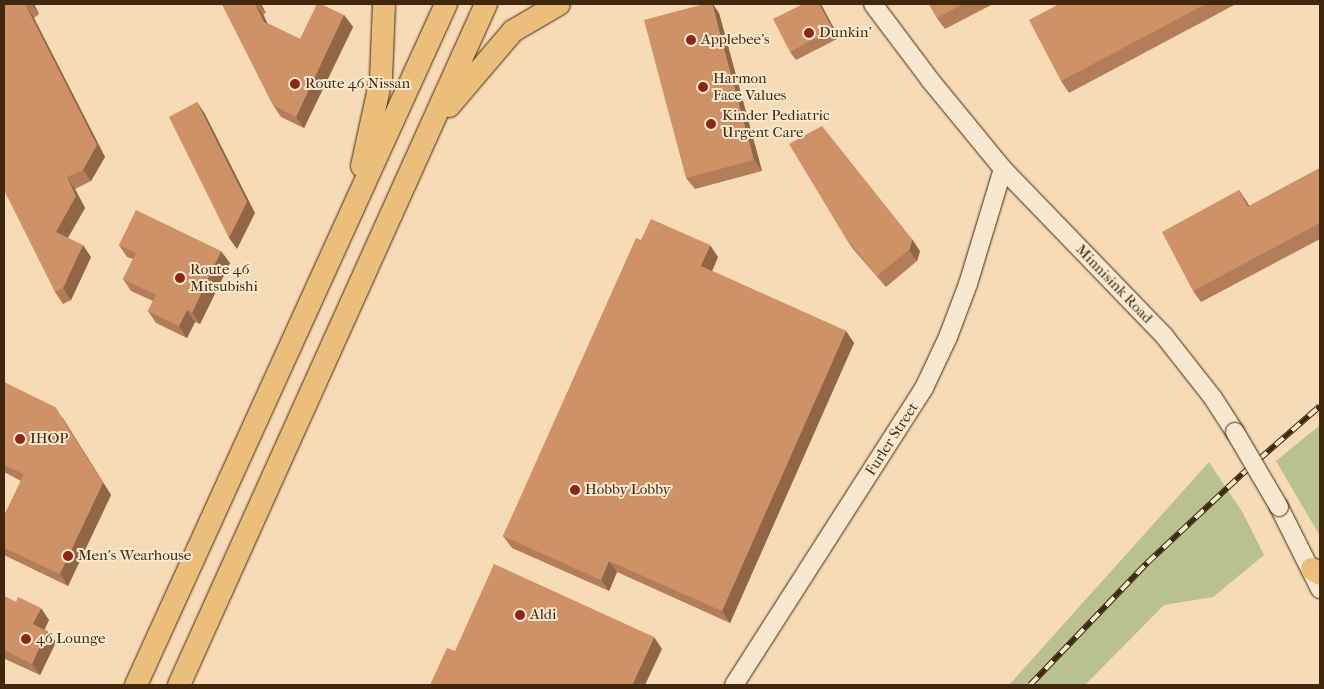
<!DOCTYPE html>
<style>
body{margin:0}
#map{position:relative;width:1324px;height:689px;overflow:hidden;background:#f6dbb6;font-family:"IM FELL French Canon",serif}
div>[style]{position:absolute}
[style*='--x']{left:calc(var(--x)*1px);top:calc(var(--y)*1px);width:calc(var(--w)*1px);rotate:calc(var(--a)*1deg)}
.green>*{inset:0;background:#bac190}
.roads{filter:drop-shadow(0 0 1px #41270c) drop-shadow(0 0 1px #41270c)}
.secondary>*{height:18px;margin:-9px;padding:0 9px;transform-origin:9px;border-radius:9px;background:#f9e8d0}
.highway>*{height:22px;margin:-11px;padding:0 11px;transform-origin:11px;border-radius:11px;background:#ebbe7b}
.rail>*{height:5.5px;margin-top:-2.75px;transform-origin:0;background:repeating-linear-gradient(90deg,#f9e8d0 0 11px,#41270c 0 22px);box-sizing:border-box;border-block:1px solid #41270c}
.bridges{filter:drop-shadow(0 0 1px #41270c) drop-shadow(0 0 1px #41270c)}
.secondary-bridge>*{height:18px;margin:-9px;padding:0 9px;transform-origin:9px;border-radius:9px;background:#f9e8d0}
.wall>*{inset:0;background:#b27d58}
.shaded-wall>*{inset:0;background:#916647}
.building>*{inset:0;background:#cf9166}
.dots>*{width:14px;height:14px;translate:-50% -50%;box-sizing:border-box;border:2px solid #f9e8d0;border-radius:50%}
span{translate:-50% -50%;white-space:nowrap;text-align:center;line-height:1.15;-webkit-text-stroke:4px #f9e8d0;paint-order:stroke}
.poi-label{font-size:15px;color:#41270c}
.left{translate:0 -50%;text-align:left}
.street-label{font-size:15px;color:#41270c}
.frame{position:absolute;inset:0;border:5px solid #41270c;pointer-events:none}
</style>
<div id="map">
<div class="green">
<div style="clip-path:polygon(1320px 425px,1320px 536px,1276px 461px)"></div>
<div style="clip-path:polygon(1209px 462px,1243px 513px,1264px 555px,1213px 597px,1164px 605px,1085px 685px,1009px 685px)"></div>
</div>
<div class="roads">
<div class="secondary">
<div style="--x:873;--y:4;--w:95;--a:53.1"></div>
<div style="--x:930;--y:80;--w:115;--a:50.6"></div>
<div style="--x:1003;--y:169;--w:233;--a:46"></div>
<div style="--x:1165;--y:337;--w:78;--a:51.8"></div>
<div style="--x:1213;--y:398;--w:40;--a:57.1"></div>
<div style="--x:1279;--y:507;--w:92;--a:63.4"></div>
<div style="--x:734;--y:685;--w:353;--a:-57.4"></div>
<div style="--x:924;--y:388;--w:56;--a:-64.8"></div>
<div style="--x:948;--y:337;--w:57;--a:-69.3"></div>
<div style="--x:968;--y:284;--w:120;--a:-73.1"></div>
</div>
<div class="highway">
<div style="--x:449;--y:106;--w:99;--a:-49.5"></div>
<div style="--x:513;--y:31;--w:53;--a:-30.4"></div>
<div style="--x:362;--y:166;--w:89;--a:-77.7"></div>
<div style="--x:381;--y:79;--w:75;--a:-87.7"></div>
<div style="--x:1312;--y:569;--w:9;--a:32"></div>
<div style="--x:136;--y:685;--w:748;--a:-65.52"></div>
<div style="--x:179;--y:685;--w:747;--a:-65.73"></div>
</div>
</div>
<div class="rail">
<div style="--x:1030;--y:685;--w:169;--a:-46.2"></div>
<div style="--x:1147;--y:563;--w:130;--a:-43.1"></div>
<div style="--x:1242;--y:474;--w:103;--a:-41.1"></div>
</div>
<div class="bridges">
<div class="secondary-bridge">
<div style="--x:1235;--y:432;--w:87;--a:59.6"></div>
</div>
</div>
<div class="wall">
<div style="clip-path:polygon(4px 4px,34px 4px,39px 14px,34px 18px,105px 157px,91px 181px,75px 189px,85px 208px,68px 238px,91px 257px,71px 300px,63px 304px,55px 292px)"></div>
<div style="clip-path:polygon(222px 4px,261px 4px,266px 13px,263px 14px,267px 23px,300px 39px,344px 15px,353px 27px,304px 128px,281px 117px,273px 105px)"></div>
<div style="clip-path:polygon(929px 4px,993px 4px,945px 29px,937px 18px)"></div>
<div style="clip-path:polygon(1059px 4px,1236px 4px,1069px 93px,1061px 81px)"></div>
<div style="clip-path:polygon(822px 6px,839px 38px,796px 60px,790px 52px)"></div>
<div style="clip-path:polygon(719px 13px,762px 171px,695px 189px,686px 178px)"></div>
<div style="clip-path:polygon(1320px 168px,1320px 239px,1201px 302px,1193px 291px,1239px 190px,1249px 206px)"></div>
<div style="clip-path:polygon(845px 237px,920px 251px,917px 261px,886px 287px,853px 249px)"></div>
<div style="clip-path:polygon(641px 240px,718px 257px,712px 271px,846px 331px,854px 343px,730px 623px,617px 572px,609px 591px,512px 548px,503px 536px)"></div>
<div style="clip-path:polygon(119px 245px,230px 263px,200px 324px,195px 322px,187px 338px,156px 323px,148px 311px,153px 301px,131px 291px,123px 279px,133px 259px,127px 257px)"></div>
<div style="clip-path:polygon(4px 382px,63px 418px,111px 495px,68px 586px,4px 555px,4px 516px,21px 481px,4px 472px)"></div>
<div style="clip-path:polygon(4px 596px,49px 620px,44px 629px,47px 631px,56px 642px,40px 675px,5px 659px,4px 657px)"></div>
</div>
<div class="shaded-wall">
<div style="clip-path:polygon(32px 4px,34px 4px,39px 14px)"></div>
<div style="clip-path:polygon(255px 4px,263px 14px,272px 33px,264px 22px)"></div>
<div style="clip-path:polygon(259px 4px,261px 4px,266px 13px)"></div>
<div style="clip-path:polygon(712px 4px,713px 4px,719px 13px,762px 171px,754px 160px)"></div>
<div style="clip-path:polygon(819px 4px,821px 4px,822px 6px,839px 38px,833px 29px)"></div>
<div style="clip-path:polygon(26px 6px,34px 18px,105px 157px,91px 181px,83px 170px)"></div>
<div style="clip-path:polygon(344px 15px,353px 27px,304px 128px,296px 117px)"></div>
<div style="clip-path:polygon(197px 102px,205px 114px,255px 213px,237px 249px,229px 238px)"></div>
<div style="clip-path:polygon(67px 177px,75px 189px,85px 208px,64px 244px,56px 232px)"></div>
<div style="clip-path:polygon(1239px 190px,1247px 202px,1256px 219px,1248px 207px)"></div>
<div style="clip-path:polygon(912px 239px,920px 251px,917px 261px,909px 250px)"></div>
<div style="clip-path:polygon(83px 245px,91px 257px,71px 300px,63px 288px)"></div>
<div style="clip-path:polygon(710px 245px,718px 257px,709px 278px,701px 266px)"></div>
<div style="clip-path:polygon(221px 251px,230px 263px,200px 324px,192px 313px)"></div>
<div style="clip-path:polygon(187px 310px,195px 322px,187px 338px,179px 326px)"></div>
<div style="clip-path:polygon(846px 331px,854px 343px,730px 623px,722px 611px)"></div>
<div style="clip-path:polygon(55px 407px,111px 495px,68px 586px,60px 574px)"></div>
<div style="clip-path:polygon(609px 561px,617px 572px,609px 591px,601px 580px)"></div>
<div style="clip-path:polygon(41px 608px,49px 620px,42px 635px,33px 624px)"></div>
<div style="clip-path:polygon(47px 631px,56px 642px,40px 675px,32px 664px)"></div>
<div style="clip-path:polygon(654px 637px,662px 649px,645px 685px,632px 685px)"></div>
</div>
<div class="building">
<div style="clip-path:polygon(4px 4px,29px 4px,26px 6px,97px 145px,83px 170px,67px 177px,76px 196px,56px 232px,83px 245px,63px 288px,55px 292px,4px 190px)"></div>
<div style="clip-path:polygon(222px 4px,255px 4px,264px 22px,300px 39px,317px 4px,321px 4px,344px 15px,296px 117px,273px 105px)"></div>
<div style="clip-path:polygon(704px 4px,712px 4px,754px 160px,686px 178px,644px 20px)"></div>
<div style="clip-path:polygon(803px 4px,819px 4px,833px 29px,790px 52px,773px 19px)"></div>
<div style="clip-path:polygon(929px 4px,963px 4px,937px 18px)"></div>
<div style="clip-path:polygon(1059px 4px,1206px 4px,1061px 81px,1029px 20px)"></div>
<div style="clip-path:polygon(197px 102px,247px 202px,229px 238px,169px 117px)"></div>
<div style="clip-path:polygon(822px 126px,912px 239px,909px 250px,877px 276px,845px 237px,789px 144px)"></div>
<div style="clip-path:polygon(1320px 168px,1320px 223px,1193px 291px,1162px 232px,1239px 190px,1248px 207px)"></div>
<div style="clip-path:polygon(136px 210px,221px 251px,192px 313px,187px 310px,179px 326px,148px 311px,156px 295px,123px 279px,136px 253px,119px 245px)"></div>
<div style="clip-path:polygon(651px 219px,710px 245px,701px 266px,846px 331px,722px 611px,609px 561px,601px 580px,503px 536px,636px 238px,641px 240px)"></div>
<div style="clip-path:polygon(4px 382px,55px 407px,103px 483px,60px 574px,4px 548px,4px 516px,24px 474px,4px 465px)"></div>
<div style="clip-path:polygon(494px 564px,654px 637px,632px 685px,430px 685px,447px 648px,455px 651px)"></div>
<div style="clip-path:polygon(4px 596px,16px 602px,18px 597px,41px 608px,33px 624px,47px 631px,32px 664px,4px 650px)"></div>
</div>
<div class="dots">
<div style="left:809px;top:33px;background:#8f2418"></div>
<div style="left:691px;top:40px;background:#8f2418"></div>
<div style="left:295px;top:84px;background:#8f2418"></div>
<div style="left:703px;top:87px;background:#8f2418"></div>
<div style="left:711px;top:124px;background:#8f2418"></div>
<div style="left:180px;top:278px;background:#8f2418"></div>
<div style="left:20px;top:439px;background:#8f2418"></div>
<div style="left:575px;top:490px;background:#8f2418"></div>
<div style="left:68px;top:556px;background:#8f2418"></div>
<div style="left:520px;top:615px;background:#8f2418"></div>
<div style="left:26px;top:639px;background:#8f2418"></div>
</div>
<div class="poi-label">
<span class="left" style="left:819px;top:33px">Dunkin'</span>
<span class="left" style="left:701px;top:40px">Applebee's</span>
<span class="left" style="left:713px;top:87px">Harmon<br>Face Values</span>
<span class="left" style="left:305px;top:84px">Route 46 Nissan</span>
<span class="left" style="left:722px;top:124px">Kinder Pediatric<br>Urgent Care</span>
<span class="left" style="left:190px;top:278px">Route 46<br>Mitsubishi</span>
<span class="left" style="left:30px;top:439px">IHOP</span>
<span class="left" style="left:585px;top:490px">Hobby Lobby</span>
<span class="left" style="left:78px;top:556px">Men's Wearhouse</span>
<span class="left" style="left:530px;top:615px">Aldi</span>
<span class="left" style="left:36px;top:639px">46 Lounge</span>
</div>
<div class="street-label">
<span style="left:1114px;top:284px;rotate:46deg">Minnisink Road</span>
<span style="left:892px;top:439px;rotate:-57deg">Furler Street</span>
</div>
<div class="frame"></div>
</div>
